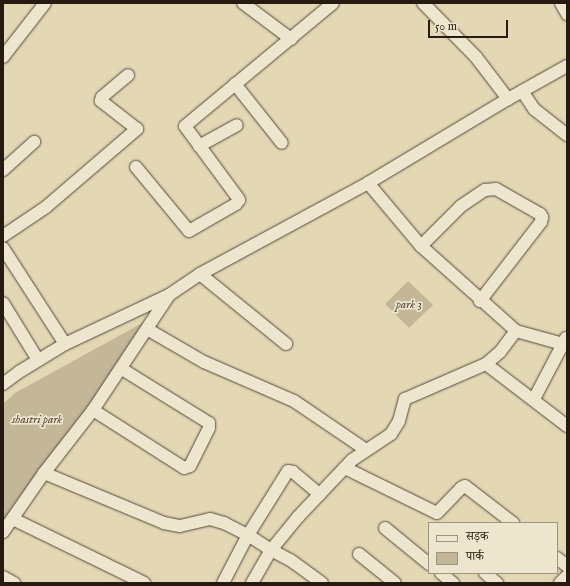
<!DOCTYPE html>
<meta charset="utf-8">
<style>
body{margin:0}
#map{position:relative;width:570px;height:586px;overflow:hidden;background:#e3d7b4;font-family:"IM FELL English","Noto Serif Devanagari",serif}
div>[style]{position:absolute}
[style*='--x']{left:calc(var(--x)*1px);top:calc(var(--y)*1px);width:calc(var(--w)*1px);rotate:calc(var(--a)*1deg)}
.green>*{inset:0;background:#c3b798}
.roads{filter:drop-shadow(0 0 1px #56493a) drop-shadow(0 0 1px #56493a)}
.minor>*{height:12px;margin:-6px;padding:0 6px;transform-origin:6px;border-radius:6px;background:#ede5ce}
span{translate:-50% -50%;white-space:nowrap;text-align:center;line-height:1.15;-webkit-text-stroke:3.5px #ede5ce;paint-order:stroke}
.park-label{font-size:12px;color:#56493a;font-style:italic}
.frame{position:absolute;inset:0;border:4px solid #271a11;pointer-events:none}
.legend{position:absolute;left:428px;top:522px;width:130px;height:52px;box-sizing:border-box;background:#ede5ce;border:1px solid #9e9482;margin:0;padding:5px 7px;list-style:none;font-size:12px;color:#271a11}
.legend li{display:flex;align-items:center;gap:8px;height:20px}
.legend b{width:20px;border:1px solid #9e9482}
.scale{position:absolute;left:428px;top:20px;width:80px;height:18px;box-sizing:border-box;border:2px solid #271a11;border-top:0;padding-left:5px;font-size:12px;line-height:14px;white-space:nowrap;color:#271a11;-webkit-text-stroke:3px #ede5ce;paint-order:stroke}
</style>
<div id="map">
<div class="green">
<div style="clip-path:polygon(408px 281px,433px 305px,409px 328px,385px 304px)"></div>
<div style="clip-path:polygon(155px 316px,3px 525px,3px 404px,15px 393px)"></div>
</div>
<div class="roads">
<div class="minor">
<div style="--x:243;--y:3;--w:60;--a:36.9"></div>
<div style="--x:423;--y:3;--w:76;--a:45.5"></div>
<div style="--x:476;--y:57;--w:53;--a:52.7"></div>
<div style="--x:561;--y:3;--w:13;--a:61"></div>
<div style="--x:3;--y:57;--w:68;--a:-52.1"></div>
<div style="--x:235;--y:84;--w:75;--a:51.5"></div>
<div style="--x:522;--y:91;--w:22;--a:56"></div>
<div style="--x:534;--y:109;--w:42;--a:38.2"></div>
<div style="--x:199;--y:146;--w:43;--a:-28.9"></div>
<div style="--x:136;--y:167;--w:83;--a:50.4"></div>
<div style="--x:189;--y:231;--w:54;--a:-29.9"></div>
<div style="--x:236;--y:204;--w:5;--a:-53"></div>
<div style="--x:239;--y:200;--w:2;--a:-117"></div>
<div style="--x:238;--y:198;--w:89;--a:-126.4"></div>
<div style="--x:185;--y:126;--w:192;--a:-39.7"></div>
<div style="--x:3;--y:170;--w:42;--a:-42.1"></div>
<div style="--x:368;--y:183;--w:82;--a:49.9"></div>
<div style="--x:421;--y:246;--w:127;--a:41.8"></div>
<div style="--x:3;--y:236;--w:52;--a:-34"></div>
<div style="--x:46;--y:207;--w:120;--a:-40.6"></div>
<div style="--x:137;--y:129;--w:46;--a:-142.1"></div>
<div style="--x:101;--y:101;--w:4;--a:-76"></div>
<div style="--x:102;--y:97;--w:34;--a:-40"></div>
<div style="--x:421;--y:246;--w:57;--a:-45"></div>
<div style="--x:461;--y:206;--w:29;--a:-34"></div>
<div style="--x:485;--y:190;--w:11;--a:-5"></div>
<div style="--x:496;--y:189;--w:51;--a:29.6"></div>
<div style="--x:540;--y:214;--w:4;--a:56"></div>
<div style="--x:542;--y:217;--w:5;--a:101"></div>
<div style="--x:541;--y:222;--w:100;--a:127.7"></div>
<div style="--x:3;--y:248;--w:114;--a:57.1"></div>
<div style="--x:200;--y:274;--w:111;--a:39.1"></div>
<div style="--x:3;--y:303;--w:67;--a:58.4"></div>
<div style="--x:147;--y:329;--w:66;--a:30.1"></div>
<div style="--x:204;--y:362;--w:98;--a:23.4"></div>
<div style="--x:294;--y:401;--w:87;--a:34.2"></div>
<div style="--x:486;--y:364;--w:102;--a:37.4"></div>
<div style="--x:3;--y:384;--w:20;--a:-37"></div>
<div style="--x:19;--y:372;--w:54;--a:-31.3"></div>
<div style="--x:65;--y:344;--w:115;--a:-25.2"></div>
<div style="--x:534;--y:399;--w:69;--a:-62.3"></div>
<div style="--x:93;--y:410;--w:108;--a:32.5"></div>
<div style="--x:184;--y:468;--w:6;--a:-18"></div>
<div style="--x:190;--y:466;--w:42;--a:-63.4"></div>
<div style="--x:209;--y:428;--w:5;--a:-90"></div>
<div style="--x:209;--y:423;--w:102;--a:-148.2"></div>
<div style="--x:345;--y:468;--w:102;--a:26.1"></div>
<div style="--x:437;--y:513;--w:35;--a:-46"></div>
<div style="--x:461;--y:488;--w:4;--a:-27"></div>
<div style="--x:465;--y:486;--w:61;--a:37.6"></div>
<div style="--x:44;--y:473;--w:130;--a:22.6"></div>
<div style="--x:164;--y:523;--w:16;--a:11"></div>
<div style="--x:180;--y:526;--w:31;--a:-13"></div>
<div style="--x:210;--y:519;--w:15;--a:16"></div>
<div style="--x:224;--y:523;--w:27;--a:27"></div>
<div style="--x:248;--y:535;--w:27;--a:33"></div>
<div style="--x:271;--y:550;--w:38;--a:120"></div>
<div style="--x:13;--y:519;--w:146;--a:26"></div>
<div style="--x:385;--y:528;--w:57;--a:39.3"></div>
<div style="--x:3;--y:532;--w:72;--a:-55.2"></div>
<div style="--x:44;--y:473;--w:80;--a:-52.1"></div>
<div style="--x:93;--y:410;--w:138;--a:-56.5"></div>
<div style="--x:169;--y:295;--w:37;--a:-34"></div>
<div style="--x:200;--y:274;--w:191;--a:-28.4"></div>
<div style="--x:368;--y:183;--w:163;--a:-31"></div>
<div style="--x:508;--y:99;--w:68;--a:-29.2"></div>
<div style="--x:359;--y:554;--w:46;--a:38.9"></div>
<div style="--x:557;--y:558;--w:13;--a:39"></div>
<div style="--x:441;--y:573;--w:16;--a:40"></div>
<div style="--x:485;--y:573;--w:16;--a:40"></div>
<div style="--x:3;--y:577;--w:13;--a:29"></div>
<div style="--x:223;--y:583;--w:54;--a:-62.5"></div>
<div style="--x:248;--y:535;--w:75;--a:-58"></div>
<div style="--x:288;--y:471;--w:5;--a:11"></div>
<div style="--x:293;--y:472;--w:35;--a:40"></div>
<div style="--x:322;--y:583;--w:39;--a:-144"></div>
<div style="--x:290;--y:560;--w:21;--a:-152"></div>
<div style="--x:271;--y:550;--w:43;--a:-50.7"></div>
<div style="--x:298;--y:517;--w:79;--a:-46.5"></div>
<div style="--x:352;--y:460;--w:47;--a:-33.7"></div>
<div style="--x:391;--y:434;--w:15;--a:-58"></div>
<div style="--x:399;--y:421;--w:23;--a:-75"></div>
<div style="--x:405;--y:399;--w:88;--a:-23.4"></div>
<div style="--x:486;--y:364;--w:18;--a:-41"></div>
<div style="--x:500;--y:352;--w:26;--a:-53"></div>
<div style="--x:516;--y:331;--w:49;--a:15.5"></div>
<div style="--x:560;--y:583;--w:10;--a:-45"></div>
</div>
</div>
<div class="park-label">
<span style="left:409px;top:305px">park 3</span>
<span style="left:37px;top:420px">shastri park</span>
</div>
<div class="frame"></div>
<ul class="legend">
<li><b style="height:5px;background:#ede5ce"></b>सड़क</li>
<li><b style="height:11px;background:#c3b798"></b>पार्क</li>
</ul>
<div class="scale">50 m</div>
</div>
